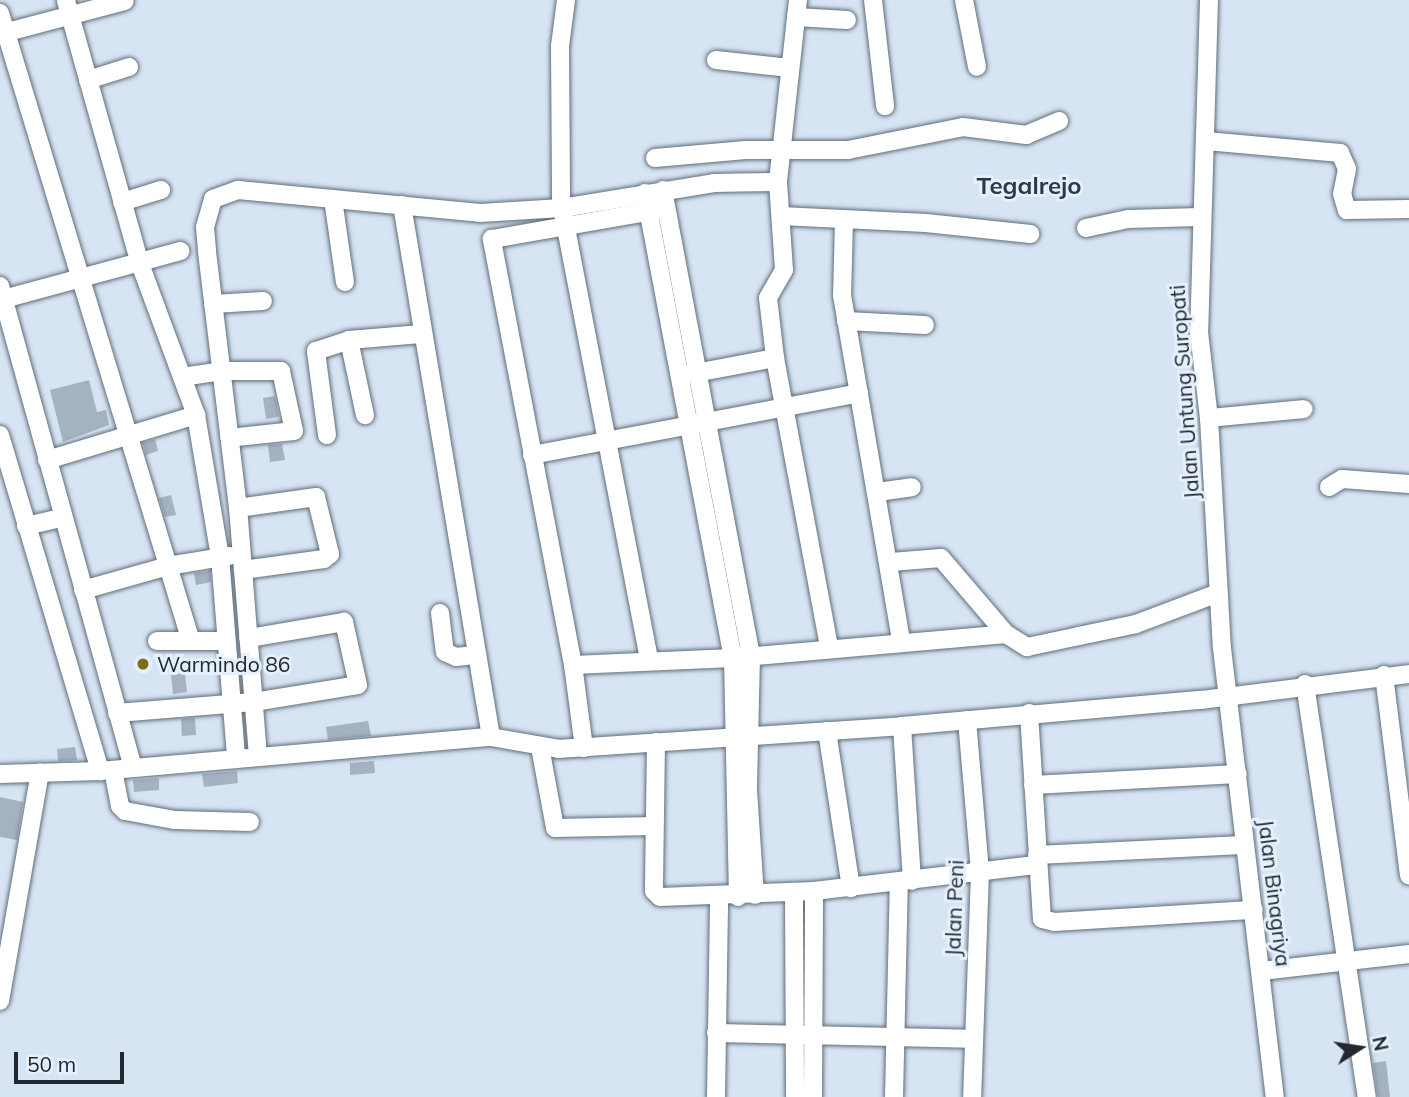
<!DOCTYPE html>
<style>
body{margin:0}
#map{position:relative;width:1409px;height:1097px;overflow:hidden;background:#d6e4f3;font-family:Mulish,sans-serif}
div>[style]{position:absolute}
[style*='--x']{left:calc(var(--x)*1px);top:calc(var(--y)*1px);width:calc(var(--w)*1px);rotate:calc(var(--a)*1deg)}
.building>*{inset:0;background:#a5b2c1}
.roads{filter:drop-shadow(0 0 2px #616d7a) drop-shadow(0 0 2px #616d7a)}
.minor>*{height:18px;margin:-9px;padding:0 9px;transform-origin:9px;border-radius:9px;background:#fff}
.dots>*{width:19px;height:19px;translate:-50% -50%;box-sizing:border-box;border:4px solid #e5f0fd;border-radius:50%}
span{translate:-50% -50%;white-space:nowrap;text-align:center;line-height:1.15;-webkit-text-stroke:6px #e5f0fd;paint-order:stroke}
.street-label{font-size:21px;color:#23282e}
.poi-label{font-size:21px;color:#23282e}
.left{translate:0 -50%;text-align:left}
.quarter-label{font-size:24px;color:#2e3945;font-weight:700}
.north{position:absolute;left:1325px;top:1013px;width:70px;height:70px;-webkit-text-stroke:5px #e5f0fd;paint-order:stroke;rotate:78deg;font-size:19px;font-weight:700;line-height:28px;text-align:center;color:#23282e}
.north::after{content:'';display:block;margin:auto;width:24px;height:32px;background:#23282e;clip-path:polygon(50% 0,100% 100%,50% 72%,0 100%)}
.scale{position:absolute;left:14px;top:1052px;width:110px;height:32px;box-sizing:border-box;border:4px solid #23282e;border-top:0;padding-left:9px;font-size:21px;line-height:24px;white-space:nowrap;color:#23282e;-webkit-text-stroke:5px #e5f0fd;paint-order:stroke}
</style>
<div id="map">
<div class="building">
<div style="clip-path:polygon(89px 380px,97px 412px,106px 410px,109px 425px,63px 442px,50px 390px)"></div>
<div style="clip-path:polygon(275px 396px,279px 417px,266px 419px,263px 398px)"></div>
<div style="clip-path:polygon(155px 439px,158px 451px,146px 455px,143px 443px)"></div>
<div style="clip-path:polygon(282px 444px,285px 460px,270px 462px,268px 445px)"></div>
<div style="clip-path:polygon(171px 495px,176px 515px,165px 517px,159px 498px)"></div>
<div style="clip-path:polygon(210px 571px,211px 582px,196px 585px,194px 573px)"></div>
<div style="clip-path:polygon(185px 673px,187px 692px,173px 694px,171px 675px)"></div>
<div style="clip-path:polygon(195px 718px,196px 735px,182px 736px,181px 719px)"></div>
<div style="clip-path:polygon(368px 721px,371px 736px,328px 740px,326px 727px)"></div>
<div style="clip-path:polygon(75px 747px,77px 760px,58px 761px,57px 749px)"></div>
<div style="clip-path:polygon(374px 761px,375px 773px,350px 775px,350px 763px)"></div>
<div style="clip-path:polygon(237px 771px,238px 783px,204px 787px,202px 774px)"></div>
<div style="clip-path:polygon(159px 778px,159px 790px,134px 792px,133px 780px)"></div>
<div style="clip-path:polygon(0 797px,23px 802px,17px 840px,0 837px)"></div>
<div style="clip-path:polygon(1386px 1061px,1390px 1097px,1378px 1097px,1373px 1063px)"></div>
</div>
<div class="roads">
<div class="minor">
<div style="--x:566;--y:0;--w:46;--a:97.4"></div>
<div style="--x:560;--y:46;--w:156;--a:89.6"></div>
<div style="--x:561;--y:202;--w:465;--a:79.1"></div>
<div style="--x:798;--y:0;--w:183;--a:96.3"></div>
<div style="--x:778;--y:182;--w:88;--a:86.1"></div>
<div style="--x:784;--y:270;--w:32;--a:120"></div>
<div style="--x:768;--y:298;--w:60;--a:83.3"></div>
<div style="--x:775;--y:358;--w:294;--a:79.4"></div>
<div style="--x:873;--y:0;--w:107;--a:83.5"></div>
<div style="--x:964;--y:0;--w:68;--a:79"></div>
<div style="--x:1209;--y:0;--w:332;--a:91.7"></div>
<div style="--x:1199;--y:332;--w:87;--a:83.4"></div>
<div style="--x:1209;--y:418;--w:230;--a:86.8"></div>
<div style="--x:1222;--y:648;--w:452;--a:83.3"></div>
<div style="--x:0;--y:13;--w:653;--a:73.09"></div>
<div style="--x:796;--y:17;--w:51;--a:3.4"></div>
<div style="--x:0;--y:34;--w:129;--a:-14.8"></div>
<div style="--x:716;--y:60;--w:74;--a:6.2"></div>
<div style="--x:88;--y:80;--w:43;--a:-17.6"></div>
<div style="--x:1206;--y:141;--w:135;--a:5.1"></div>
<div style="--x:1340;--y:153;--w:17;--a:66"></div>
<div style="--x:1347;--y:169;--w:25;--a:101"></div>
<div style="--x:1342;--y:194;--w:17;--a:73"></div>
<div style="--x:1347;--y:210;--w:62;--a:-0.9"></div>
<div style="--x:655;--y:158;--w:91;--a:-5"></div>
<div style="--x:746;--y:150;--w:102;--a:0"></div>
<div style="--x:848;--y:150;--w:117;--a:-11.3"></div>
<div style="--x:963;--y:127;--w:64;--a:7.2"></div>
<div style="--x:1026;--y:135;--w:36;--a:-23"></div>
<div style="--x:663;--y:190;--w:473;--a:79.3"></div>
<div style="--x:751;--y:655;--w:135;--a:91.3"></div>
<div style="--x:748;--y:790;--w:105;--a:86.2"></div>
<div style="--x:645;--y:193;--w:473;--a:79.3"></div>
<div style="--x:733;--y:658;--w:239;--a:88.8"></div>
<div style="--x:333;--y:199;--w:84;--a:81.8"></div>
<div style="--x:122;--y:202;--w:41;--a:-17.1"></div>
<div style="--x:402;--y:205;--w:539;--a:80.5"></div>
<div style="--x:781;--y:216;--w:145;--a:2.8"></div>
<div style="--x:926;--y:223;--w:105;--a:6"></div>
<div style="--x:844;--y:221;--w:74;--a:91.5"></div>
<div style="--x:842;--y:295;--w:350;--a:80.3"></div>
<div style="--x:1086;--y:228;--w:43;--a:-12.1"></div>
<div style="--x:1128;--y:219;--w:72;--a:-1.6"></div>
<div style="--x:0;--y:286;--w:500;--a:74.57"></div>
<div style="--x:0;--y:300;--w:187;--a:-15.2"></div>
<div style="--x:213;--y:304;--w:50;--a:-3.4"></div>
<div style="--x:846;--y:321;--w:79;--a:2.9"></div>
<div style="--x:349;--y:340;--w:77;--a:78"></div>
<div style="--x:685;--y:375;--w:92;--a:-10.7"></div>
<div style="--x:182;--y:377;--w:40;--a:-8.5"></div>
<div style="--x:222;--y:371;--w:59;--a:0"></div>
<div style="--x:281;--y:371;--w:61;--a:77.8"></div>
<div style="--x:294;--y:431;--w:65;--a:173.9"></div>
<div style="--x:196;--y:415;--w:144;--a:80.4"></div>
<div style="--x:220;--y:557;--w:202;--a:85.4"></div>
<div style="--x:1209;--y:418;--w:95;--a:-5.4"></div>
<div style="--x:0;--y:435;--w:351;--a:73.4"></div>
<div style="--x:327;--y:435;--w:85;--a:-97.5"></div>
<div style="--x:316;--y:351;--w:35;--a:-18"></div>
<div style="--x:349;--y:340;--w:72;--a:-4.8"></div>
<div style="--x:532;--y:455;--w:333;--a:-10.7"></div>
<div style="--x:47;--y:460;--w:156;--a:-16.8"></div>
<div style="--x:196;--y:415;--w:161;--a:-110.3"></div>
<div style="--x:140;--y:264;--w:274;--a:-105.7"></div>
<div style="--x:1329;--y:487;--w:15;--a:-32"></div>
<div style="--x:1342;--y:479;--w:67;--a:4.3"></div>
<div style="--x:878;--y:492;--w:34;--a:-8"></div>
<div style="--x:238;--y:508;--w:79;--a:-8"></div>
<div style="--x:316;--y:497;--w:59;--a:76.2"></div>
<div style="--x:330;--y:554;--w:8;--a:140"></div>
<div style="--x:324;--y:559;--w:82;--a:172.3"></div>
<div style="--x:26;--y:526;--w:37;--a:-13"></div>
<div style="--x:891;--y:562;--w:50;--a:-4.6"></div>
<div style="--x:941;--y:558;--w:100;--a:49.5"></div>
<div style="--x:83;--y:590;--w:88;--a:-15.8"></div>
<div style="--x:168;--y:566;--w:62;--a:-9.3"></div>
<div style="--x:440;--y:613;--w:39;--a:83"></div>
<div style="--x:445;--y:652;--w:12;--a:24"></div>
<div style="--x:456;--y:657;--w:19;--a:-6"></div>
<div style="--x:157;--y:641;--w:69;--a:0"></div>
<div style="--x:573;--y:665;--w:160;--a:-2.5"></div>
<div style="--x:733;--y:658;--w:274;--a:-5"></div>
<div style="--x:1006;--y:634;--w:25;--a:32"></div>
<div style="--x:1027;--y:647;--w:111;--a:-11.9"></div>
<div style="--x:1136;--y:624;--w:88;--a:-20.7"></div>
<div style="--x:1384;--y:675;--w:202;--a:82.9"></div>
<div style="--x:1305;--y:684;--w:418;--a:81.5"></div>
<div style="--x:117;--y:713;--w:137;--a:-4.6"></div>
<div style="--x:254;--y:702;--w:105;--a:-9.3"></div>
<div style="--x:358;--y:685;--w:65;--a:-102.5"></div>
<div style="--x:344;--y:622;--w:97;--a:170.5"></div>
<div style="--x:1029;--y:713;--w:206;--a:86.4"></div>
<div style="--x:1042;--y:919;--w:13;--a:13"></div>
<div style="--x:1055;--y:922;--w:199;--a:-3.5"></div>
<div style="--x:967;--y:720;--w:153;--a:85.1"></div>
<div style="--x:980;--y:872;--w:225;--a:92"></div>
<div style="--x:902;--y:726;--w:155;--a:86.3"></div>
<div style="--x:827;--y:731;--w:159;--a:81.3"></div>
<div style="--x:656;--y:742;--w:149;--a:90.8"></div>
<div style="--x:654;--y:891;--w:8;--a:45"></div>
<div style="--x:660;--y:897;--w:154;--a:-2.2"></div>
<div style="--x:814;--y:891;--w:225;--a:-6.7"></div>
<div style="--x:540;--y:747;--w:82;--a:79.5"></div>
<div style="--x:555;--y:828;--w:99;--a:-1.2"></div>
<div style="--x:584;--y:748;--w:84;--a:-97.5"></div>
<div style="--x:573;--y:665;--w:434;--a:-100.8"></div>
<div style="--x:492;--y:239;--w:169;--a:-9.9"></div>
<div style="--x:258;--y:756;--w:249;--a:-94.6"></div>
<div style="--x:238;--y:508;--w:260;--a:-96.9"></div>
<div style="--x:207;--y:250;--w:23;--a:-95"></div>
<div style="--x:205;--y:227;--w:29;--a:-74"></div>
<div style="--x:213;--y:199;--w:27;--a:-20"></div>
<div style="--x:238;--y:190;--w:243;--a:5.4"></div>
<div style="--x:480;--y:213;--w:82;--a:-3.5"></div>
<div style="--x:562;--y:208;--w:154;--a:-9.3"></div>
<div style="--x:714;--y:183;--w:64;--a:-0.9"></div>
<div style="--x:113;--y:770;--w:37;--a:79"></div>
<div style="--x:120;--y:806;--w:7;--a:45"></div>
<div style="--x:125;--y:811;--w:51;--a:10.2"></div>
<div style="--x:175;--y:820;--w:75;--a:1.5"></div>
<div style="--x:0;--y:774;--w:100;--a:-1.7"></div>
<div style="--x:100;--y:771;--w:392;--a:-5"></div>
<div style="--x:491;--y:737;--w:69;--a:10"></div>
<div style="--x:559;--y:749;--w:344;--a:-3.8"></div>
<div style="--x:902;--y:726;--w:300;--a:-5"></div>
<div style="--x:1201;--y:700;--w:210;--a:-7.1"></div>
<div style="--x:1033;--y:785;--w:205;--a:-3.1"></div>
<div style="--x:1037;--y:855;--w:206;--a:-2.8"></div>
<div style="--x:794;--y:893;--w:204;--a:89.7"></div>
<div style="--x:1262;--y:971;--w:148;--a:-6.6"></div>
<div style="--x:0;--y:1001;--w:232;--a:-80.1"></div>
<div style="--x:716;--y:1033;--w:255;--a:1.3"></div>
<div style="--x:716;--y:1097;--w:200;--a:-89.1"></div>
<div style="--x:813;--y:1097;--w:206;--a:-89.7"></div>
<div style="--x:894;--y:1097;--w:214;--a:-88.7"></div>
</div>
</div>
<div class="dots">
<div style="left:143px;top:664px;background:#7d7010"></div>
</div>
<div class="street-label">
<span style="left:1184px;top:392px;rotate:-94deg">Jalan Untung Suropati</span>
<span style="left:1275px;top:893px;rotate:83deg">Jalan Binagriya</span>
<span style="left:954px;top:908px;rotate:-88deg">Jalan Peni</span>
</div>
<div class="poi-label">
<span class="left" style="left:157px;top:664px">Warmindo 86</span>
</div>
<div class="quarter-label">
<span style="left:1029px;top:186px">Tegalrejo</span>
</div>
<div class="north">N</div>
<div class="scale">50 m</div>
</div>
